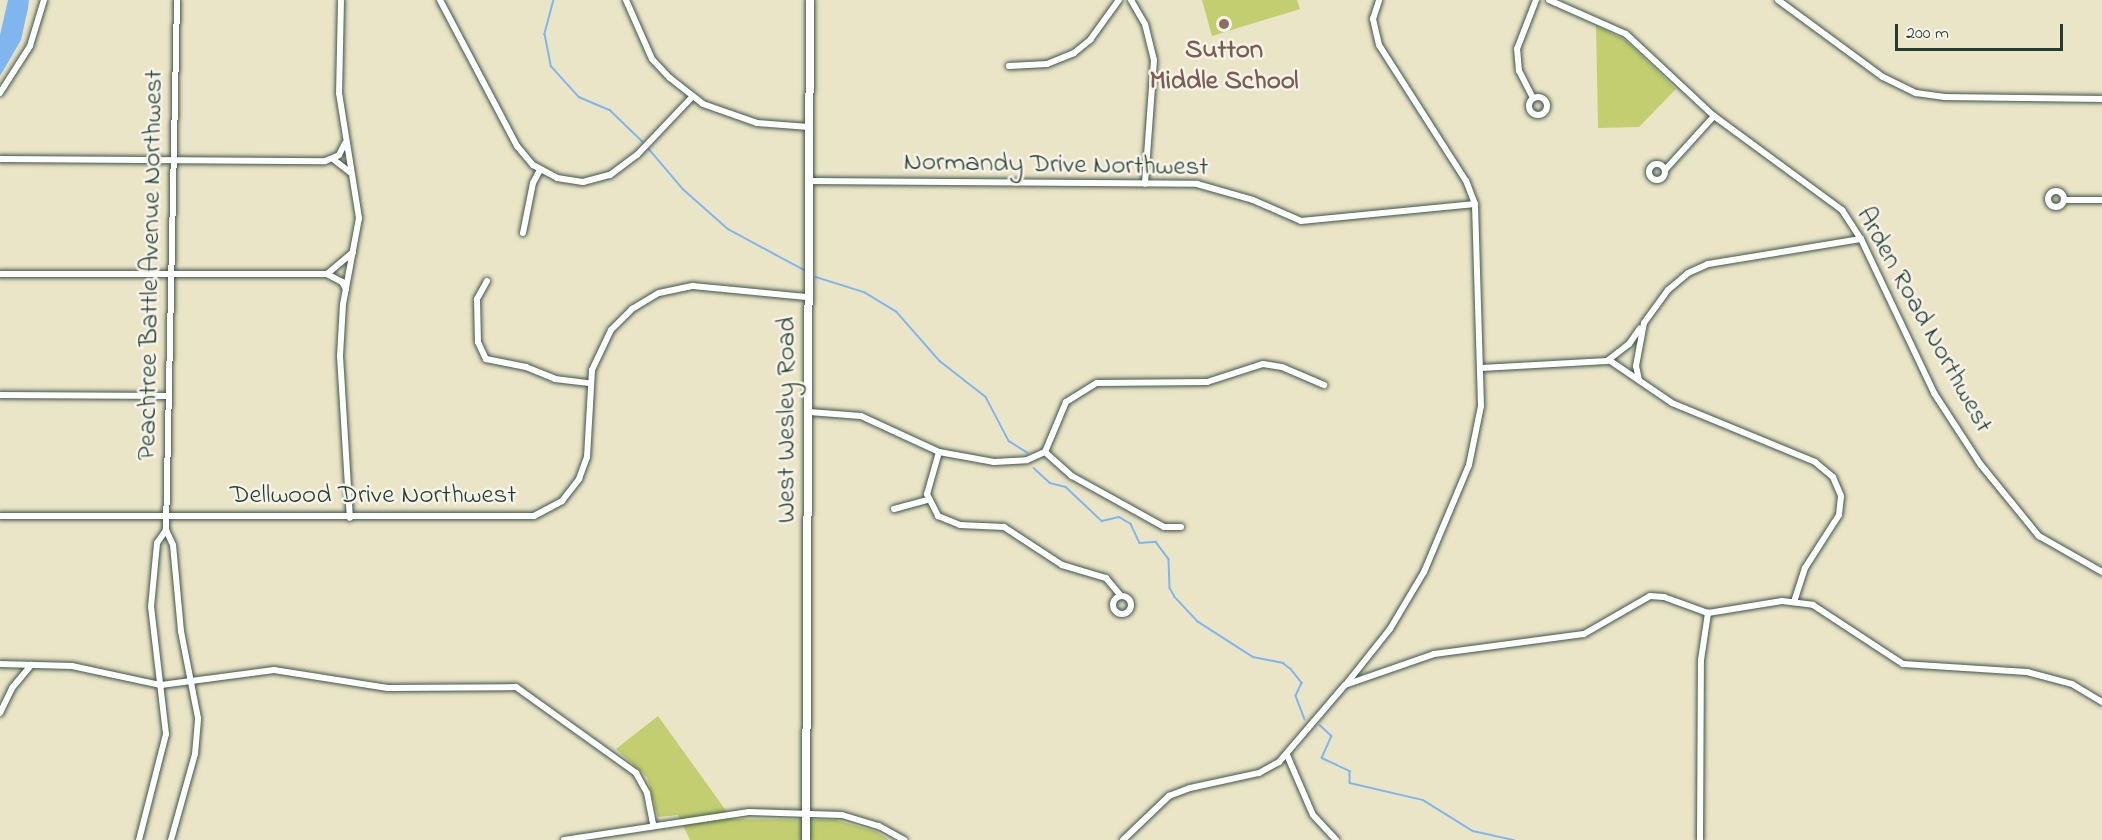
<!DOCTYPE html>
<style>
body{margin:0}
#map{position:relative;width:2102px;height:840px;overflow:hidden;background:#ebe5c7;font-family:"Indie Flower",sans-serif}
div>[style]{position:absolute}
[style*='--x']{left:calc(var(--x)*1px);top:calc(var(--y)*1px);width:calc(var(--w)*1px);rotate:calc(var(--a)*1deg)}
.green>*{inset:0;background:#c2ce70}
.water>*{inset:0;background:#80b6ef}
.stream>*{height:1.5px;margin:-0.75px;padding:0 0.75px;transform-origin:0.75px;border-radius:0.75px;background:#80b6ef}
.roads{filter:drop-shadow(0 0 2px #3e564a) drop-shadow(0 0 2px #3e564a)}
.minor>*{height:6px;margin:-3px;padding:0 3px;transform-origin:3px;border-radius:3px;background:#fff}
.minor>.ring{margin:-3px;padding:0;box-sizing:content-box;background:none;border:6px solid #fff;border-radius:50%}
.tertiary>*{height:8px;margin:-4px;padding:0 4px;transform-origin:4px;border-radius:4px;background:#fff}
.dots>*{width:16px;height:16px;translate:-50% -50%;box-sizing:border-box;border:3px solid #f7f3e8;border-radius:50%}
span{translate:-50% -50%;white-space:nowrap;text-align:center;line-height:1.15;-webkit-text-stroke:5px #f7f3e8;paint-order:stroke}
.education-label{font-size:27px;color:#785e54;font-weight:700}
.street-label{font-size:27px;color:#1f3d34}
.scale{position:absolute;left:1895px;top:24px;width:168px;height:27px;box-sizing:border-box;border:3px solid #1f3d34;border-top:0;padding-left:8px;font-size:18px;line-height:21px;white-space:nowrap;color:#1f3d34;-webkit-text-stroke:4px #f7f3e8;paint-order:stroke}
</style>
<div id="map">
<div class="green">
<div style="clip-path:polygon(1202px 0,1297px 0,1300px 9px,1212px 36px)"></div>
<div style="clip-path:polygon(1596px 26px,1625px 40px,1676px 89px,1639px 127px,1598px 128px)"></div>
<div style="clip-path:polygon(658px 716px,732px 819px,836px 820px,877px 832px,889px 840px,690px 840px,678px 815px,658px 817px,647px 777px,616px 749px)"></div>
</div>
<div class="water">
<div style="clip-path:polygon(8px 0,29px 0,28px 8px,21px 40px,0 76px,0 35px)"></div>
</div>
<div class="stream">
<div style="--x:554;--y:0;--w:35;--a:105"></div>
<div style="--x:545;--y:34;--w:33;--a:79"></div>
<div style="--x:551;--y:66;--w:42;--a:47.9"></div>
<div style="--x:579;--y:97;--w:34;--a:23"></div>
<div style="--x:610;--y:110;--w:46;--a:44.1"></div>
<div style="--x:649;--y:149;--w:52;--a:49.6"></div>
<div style="--x:683;--y:189;--w:60;--a:41.6"></div>
<div style="--x:728;--y:229;--w:86;--a:28.3"></div>
<div style="--x:816;--y:277;--w:50;--a:17.4"></div>
<div style="--x:864;--y:292;--w:37;--a:31"></div>
<div style="--x:896;--y:311;--w:67;--a:48.7"></div>
<div style="--x:940;--y:361;--w:58;--a:38"></div>
<div style="--x:986;--y:397;--w:50;--a:62.4"></div>
<div style="--x:1009;--y:441;--w:22;--a:32"></div>
<div style="--x:1034;--y:468;--w:22;--a:43"></div>
<div style="--x:1050;--y:483;--w:16;--a:14"></div>
<div style="--x:1066;--y:487;--w:50;--a:43.4"></div>
<div style="--x:1102;--y:521;--w:17;--a:-13"></div>
<div style="--x:1119;--y:517;--w:14;--a:30"></div>
<div style="--x:1131;--y:524;--w:21;--a:65"></div>
<div style="--x:1140;--y:543;--w:16;--a:-4"></div>
<div style="--x:1156;--y:542;--w:21;--a:53"></div>
<div style="--x:1169;--y:559;--w:29;--a:88"></div>
<div style="--x:1170;--y:588;--w:10;--a:61"></div>
<div style="--x:1175;--y:597;--w:33;--a:47"></div>
<div style="--x:1197;--y:621;--w:67;--a:32.7"></div>
<div style="--x:1253;--y:657;--w:31;--a:11"></div>
<div style="--x:1283;--y:663;--w:10;--a:37"></div>
<div style="--x:1291;--y:669;--w:18;--a:52"></div>
<div style="--x:1302;--y:683;--w:14;--a:115"></div>
<div style="--x:1296;--y:696;--w:25;--a:69"></div>
<div style="--x:1320;--y:725;--w:16;--a:43"></div>
<div style="--x:1332;--y:736;--w:24;--a:114"></div>
<div style="--x:1322;--y:758;--w:31;--a:25"></div>
<div style="--x:1350;--y:771;--w:12;--a:90"></div>
<div style="--x:1350;--y:783;--w:75;--a:13.1"></div>
<div style="--x:1423;--y:800;--w:59;--a:31.8"></div>
<div style="--x:1473;--y:831;--w:42;--a:12.4"></div>
</div>
<div class="roads">
<div class="minor">
<div style="--x:341;--y:0;--w:93;--a:91.2"></div>
<div style="--x:339;--y:93;--w:127;--a:80.9"></div>
<div style="--x:359;--y:218;--w:87;--a:100.5"></div>
<div style="--x:343;--y:304;--w:52;--a:93.3"></div>
<div style="--x:340;--y:356;--w:162;--a:86.5"></div>
<div style="--x:440;--y:0;--w:165;--a:62.2"></div>
<div style="--x:517;--y:146;--w:25;--a:50"></div>
<div style="--x:533;--y:165;--w:27;--a:28"></div>
<div style="--x:557;--y:178;--w:26;--a:9"></div>
<div style="--x:583;--y:182;--w:28;--a:-15"></div>
<div style="--x:610;--y:175;--w:34;--a:-37"></div>
<div style="--x:637;--y:155;--w:81;--a:-46.5"></div>
<div style="--x:626;--y:0;--w:64;--a:66.2"></div>
<div style="--x:652;--y:59;--w:26;--a:47"></div>
<div style="--x:670;--y:78;--w:42;--a:38.2"></div>
<div style="--x:703;--y:104;--w:57;--a:19.4"></div>
<div style="--x:757;--y:123;--w:52;--a:4.4"></div>
<div style="--x:1131;--y:0;--w:28;--a:60"></div>
<div style="--x:1145;--y:24;--w:37;--a:76"></div>
<div style="--x:1154;--y:60;--w:124;--a:94.2"></div>
<div style="--x:1549;--y:0;--w:84;--a:23.8"></div>
<div style="--x:1626;--y:34;--w:120;--a:43"></div>
<div style="--x:1714;--y:116;--w:159;--a:36.3"></div>
<div style="--x:1842;--y:210;--w:35;--a:57"></div>
<div style="--x:1861;--y:239;--w:170;--a:64.6"></div>
<div style="--x:1934;--y:393;--w:86;--a:56.9"></div>
<div style="--x:1981;--y:465;--w:92;--a:50.8"></div>
<div style="--x:2039;--y:536;--w:73;--a:29.7"></div>
<div style="--x:1778;--y:0;--w:130;--a:36.3"></div>
<div style="--x:1883;--y:77;--w:37;--a:26"></div>
<div style="--x:1916;--y:93;--w:29;--a:8"></div>
<div style="--x:1945;--y:97;--w:157;--a:0.7"></div>
<div style="--x:1009;--y:66;--w:38;--a:-3"></div>
<div style="--x:1047;--y:64;--w:29;--a:-22"></div>
<div style="--x:1074;--y:53;--w:21;--a:-39"></div>
<div style="--x:1090;--y:40;--w:49;--a:-54.1"></div>
<div style="--x:0;--y:93;--w:56;--a:-57.4"></div>
<div style="--x:30;--y:46;--w:48;--a:-73.1"></div>
<div class="ring" style="left:1529px;top:97px;width:12px;height:12px"></div>
<div style="--x:1533;--y:98;--w:30;--a:-117"></div>
<div style="--x:1519;--y:71;--w:22;--a:-95"></div>
<div style="--x:1517;--y:49;--w:53;--a:-68.8"></div>
<div style="--x:0;--y:159;--w:325;--a:0.4"></div>
<div style="--x:325;--y:161;--w:15;--a:-23"></div>
<div style="--x:339;--y:155;--w:13;--a:-63"></div>
<div style="--x:333;--y:159;--w:23;--a:38"></div>
<div class="ring" style="left:1649px;top:164px;width:10px;height:10px"></div>
<div style="--x:1665;--y:170;--w:73;--a:-47.8"></div>
<div style="--x:808;--y:181;--w:389;--a:0.4"></div>
<div style="--x:1197;--y:184;--w:58;--a:15.9"></div>
<div style="--x:1253;--y:200;--w:52;--a:23.6"></div>
<div style="--x:1301;--y:221;--w:175;--a:-5.6"></div>
<div class="ring" style="left:2048px;top:191px;width:10px;height:10px"></div>
<div style="--x:2064;--y:200;--w:38;--a:0"></div>
<div style="--x:523;--y:233;--w:51;--a:-78.7"></div>
<div style="--x:533;--y:183;--w:15;--a:-62"></div>
<div style="--x:0;--y:274;--w:327;--a:0"></div>
<div style="--x:327;--y:274;--w:17;--a:28"></div>
<div style="--x:342;--y:282;--w:8;--a:60"></div>
<div style="--x:327;--y:274;--w:34;--a:-40"></div>
<div style="--x:487;--y:281;--w:21;--a:119"></div>
<div style="--x:477;--y:299;--w:43;--a:88.7"></div>
<div style="--x:478;--y:342;--w:19;--a:65"></div>
<div style="--x:486;--y:359;--w:41;--a:11.3"></div>
<div style="--x:526;--y:367;--w:31;--a:22"></div>
<div style="--x:555;--y:379;--w:34;--a:7"></div>
<div style="--x:1609;--y:360;--w:76;--a:34.3"></div>
<div style="--x:1672;--y:403;--w:155;--a:22.4"></div>
<div style="--x:1815;--y:462;--w:23;--a:40"></div>
<div style="--x:1833;--y:477;--w:21;--a:67"></div>
<div style="--x:1841;--y:496;--w:19;--a:96"></div>
<div style="--x:1839;--y:515;--w:63;--a:122.7"></div>
<div style="--x:1805;--y:568;--w:35;--a:108"></div>
<div style="--x:1481;--y:368;--w:126;--a:-3.2"></div>
<div style="--x:1607;--y:361;--w:28;--a:-38"></div>
<div style="--x:1629;--y:344;--w:19;--a:-55"></div>
<div style="--x:1639;--y:380;--w:14;--a:-102"></div>
<div style="--x:1636;--y:366;--w:44;--a:-79.5"></div>
<div style="--x:1644;--y:323;--w:41;--a:-54"></div>
<div style="--x:1668;--y:290;--w:26;--a:-40"></div>
<div style="--x:1688;--y:273;--w:22;--a:-24"></div>
<div style="--x:1708;--y:264;--w:155;--a:-9.3"></div>
<div style="--x:0;--y:395;--w:169;--a:0.3"></div>
<div style="--x:809;--y:412;--w:52;--a:4.4"></div>
<div style="--x:861;--y:416;--w:86;--a:24.8"></div>
<div style="--x:939;--y:452;--w:56;--a:10.3"></div>
<div style="--x:994;--y:462;--w:33;--a:-3"></div>
<div style="--x:1027;--y:460;--w:20;--a:-24"></div>
<div style="--x:1045;--y:452;--w:54;--a:-67.2"></div>
<div style="--x:1066;--y:402;--w:36;--a:-32"></div>
<div style="--x:1097;--y:383;--w:110;--a:-0.5"></div>
<div style="--x:1207;--y:382;--w:59;--a:-17.8"></div>
<div style="--x:1263;--y:364;--w:19;--a:9"></div>
<div style="--x:1282;--y:367;--w:46;--a:23.2"></div>
<div style="--x:939;--y:452;--w:44;--a:105.9"></div>
<div style="--x:927;--y:494;--w:25;--a:63"></div>
<div style="--x:938;--y:516;--w:24;--a:22"></div>
<div style="--x:960;--y:525;--w:44;--a:2.6"></div>
<div style="--x:1004;--y:527;--w:69;--a:33.2"></div>
<div style="--x:1062;--y:565;--w:46;--a:16.5"></div>
<div style="--x:1106;--y:578;--w:23;--a:50"></div>
<div style="--x:1045;--y:452;--w:36;--a:42"></div>
<div style="--x:1072;--y:476;--w:105;--a:29"></div>
<div style="--x:1164;--y:527;--w:17;--a:0"></div>
<div style="--x:894;--y:509;--w:35;--a:-15"></div>
<div style="--x:0;--y:516;--w:534;--a:0"></div>
<div style="--x:534;--y:516;--w:32;--a:-28"></div>
<div style="--x:562;--y:501;--w:28;--a:-52"></div>
<div style="--x:579;--y:479;--w:23;--a:-70"></div>
<div style="--x:587;--y:457;--w:87;--a:-86.7"></div>
<div style="--x:592;--y:370;--w:44;--a:-64.6"></div>
<div style="--x:611;--y:330;--w:30;--a:-45"></div>
<div style="--x:632;--y:309;--w:31;--a:-31"></div>
<div style="--x:659;--y:293;--w:35;--a:-12"></div>
<div style="--x:693;--y:286;--w:116;--a:5.5"></div>
<div class="ring" style="left:1113px;top:596px;width:12px;height:12px"></div>
<div style="--x:0;--y:664;--w:72;--a:1.6"></div>
<div style="--x:72;--y:666;--w:91;--a:12.1"></div>
<div style="--x:161;--y:685;--w:114;--a:-7.6"></div>
<div style="--x:274;--y:670;--w:115;--a:9"></div>
<div style="--x:388;--y:688;--w:128;--a:-0.4"></div>
<div style="--x:516;--y:687;--w:148;--a:35.6"></div>
<div style="--x:636;--y:773;--w:23;--a:61"></div>
<div style="--x:647;--y:793;--w:33;--a:79"></div>
<div style="--x:1347;--y:683;--w:69;--a:-51.5"></div>
<div style="--x:1390;--y:629;--w:66;--a:-59.2"></div>
<div style="--x:1424;--y:572;--w:116;--a:-67.2"></div>
<div style="--x:1469;--y:465;--w:60;--a:-78.5"></div>
<div style="--x:1481;--y:406;--w:202;--a:-91.7"></div>
<div style="--x:1475;--y:204;--w:25;--a:-111"></div>
<div style="--x:1466;--y:181;--w:161;--a:-122.6"></div>
<div style="--x:1379;--y:45;--w:27;--a:-103"></div>
<div style="--x:1373;--y:19;--w:20;--a:-72"></div>
<div style="--x:0;--y:713;--w:28;--a:-64"></div>
<div style="--x:12;--y:688;--w:30;--a:-50"></div>
<div style="--x:1287;--y:755;--w:65;--a:66.6"></div>
<div style="--x:1313;--y:815;--w:34;--a:47"></div>
<div style="--x:139;--y:840;--w:109;--a:-75.7"></div>
<div style="--x:166;--y:734;--w:128;--a:-96.7"></div>
<div style="--x:151;--y:607;--w:64;--a:-84.6"></div>
<div style="--x:157;--y:543;--w:16;--a:-55"></div>
<div style="--x:171;--y:840;--w:89;--a:-74.4"></div>
<div style="--x:195;--y:754;--w:36;--a:-85"></div>
<div style="--x:198;--y:718;--w:89;--a:-101.1"></div>
<div style="--x:181;--y:631;--w:86;--a:-95.3"></div>
<div style="--x:173;--y:545;--w:17;--a:-115"></div>
<div style="--x:166;--y:530;--w:530;--a:-88.81"></div>
<div style="--x:564;--y:840;--w:187;--a:-8.6"></div>
<div style="--x:749;--y:812;--w:93;--a:1.8"></div>
<div style="--x:842;--y:815;--w:39;--a:17"></div>
<div style="--x:879;--y:826;--w:29;--a:29"></div>
<div style="--x:1123;--y:840;--w:64;--a:-43.7"></div>
<div style="--x:1169;--y:796;--w:22;--a:-21"></div>
<div style="--x:1190;--y:788;--w:71;--a:-12.3"></div>
<div style="--x:1259;--y:773;--w:23;--a:-29"></div>
<div style="--x:1279;--y:762;--w:101;--a:-49.4"></div>
<div style="--x:1345;--y:685;--w:94;--a:-19.2"></div>
<div style="--x:1434;--y:654;--w:151;--a:-7.6"></div>
<div style="--x:1584;--y:634;--w:76;--a:-29.9"></div>
<div style="--x:1650;--y:596;--w:14;--a:4"></div>
<div style="--x:1664;--y:597;--w:47;--a:20"></div>
<div style="--x:1708;--y:613;--w:75;--a:-9.2"></div>
<div style="--x:1782;--y:601;--w:31;--a:7"></div>
<div style="--x:1813;--y:605;--w:108;--a:33.2"></div>
<div style="--x:1903;--y:664;--w:124;--a:3.7"></div>
<div style="--x:2027;--y:672;--w:47;--a:14.9"></div>
<div style="--x:2072;--y:684;--w:35;--a:31"></div>
<div style="--x:1700;--y:840;--w:180;--a:-89.7"></div>
<div style="--x:1701;--y:660;--w:48;--a:-81.5"></div>
</div>
<div class="tertiary">
<div style="--x:806;--y:840;--w:840;--a:-89.73"></div>
</div>
</div>
<div class="dots">
<div style="left:1224px;top:24px;background:#8d6e63"></div>
</div>
<div class="education-label">
<span style="left:1224px;top:66px">Sutton<br>Middle School</span>
</div>
<div class="street-label">
<span style="left:1056px;top:165px;rotate:1deg">Normandy Drive Northwest</span>
<span style="left:151px;top:265px;rotate:-89deg">Peachtree Battle Avenue Northwest</span>
<span style="left:1924px;top:320px;rotate:61deg">Arden Road Northwest</span>
<span style="left:787px;top:420px;rotate:-90deg">West Wesley Road</span>
<span style="left:373px;top:496px">Dellwood Drive Northwest</span>
</div>
<div class="scale">200 m</div>
</div>
